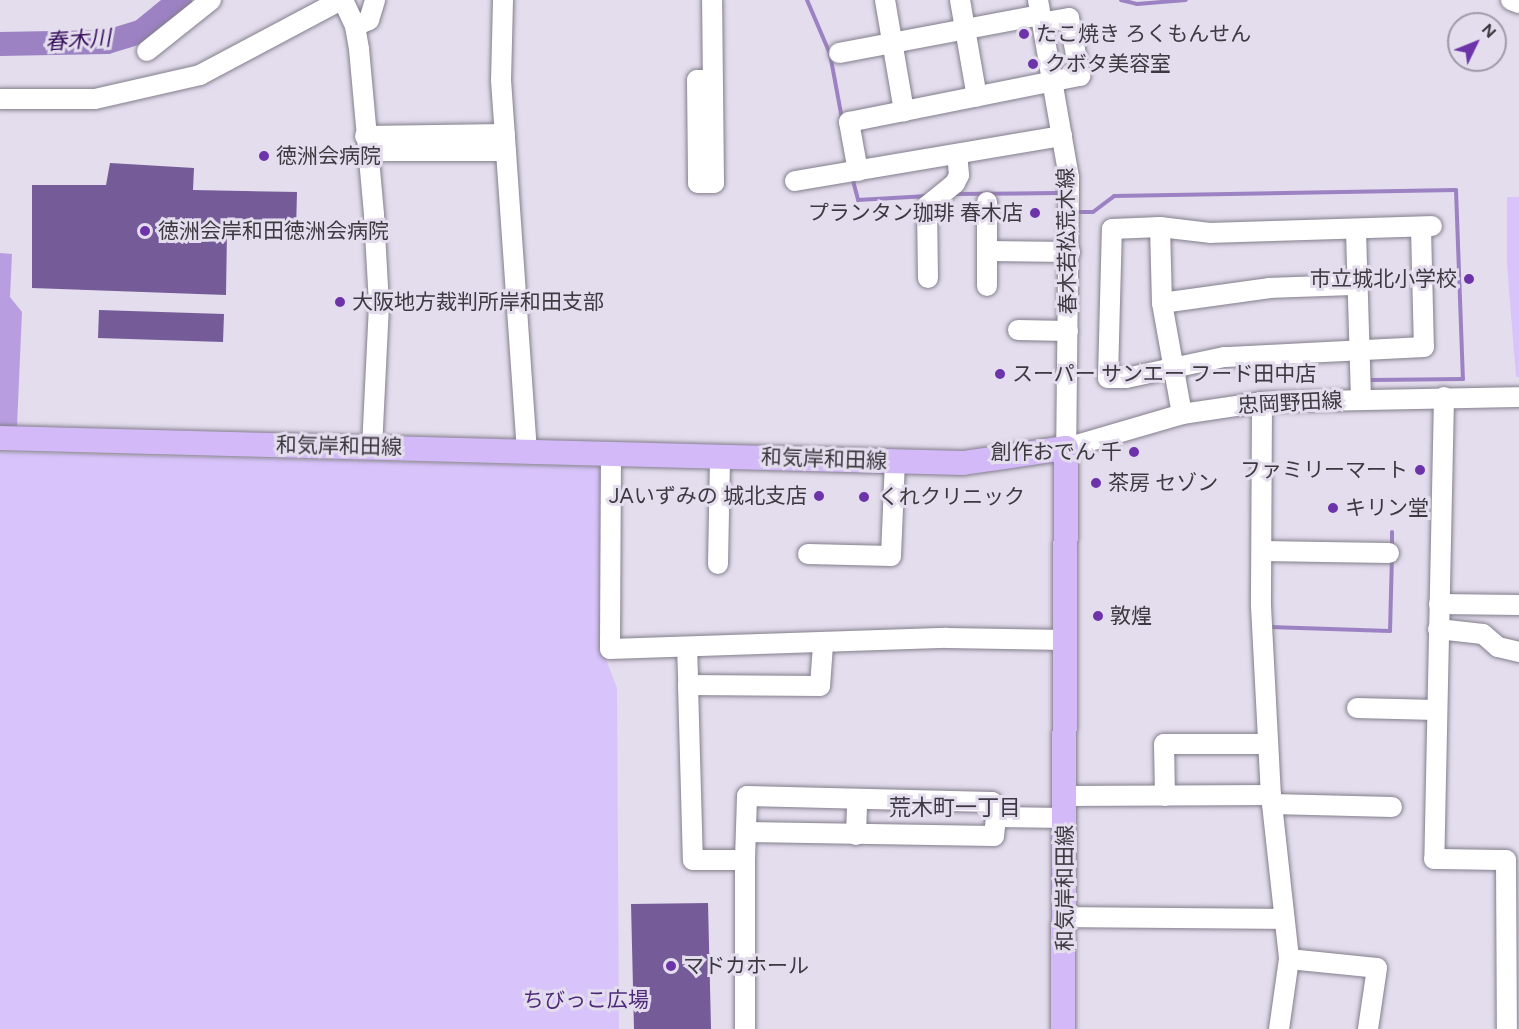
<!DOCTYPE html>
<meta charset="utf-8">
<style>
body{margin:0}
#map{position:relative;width:1519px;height:1029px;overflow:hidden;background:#e3dded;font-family:Figtree,"Noto Sans JP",sans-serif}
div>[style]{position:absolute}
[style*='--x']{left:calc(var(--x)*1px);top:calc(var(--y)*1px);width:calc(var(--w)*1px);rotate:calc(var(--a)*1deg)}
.green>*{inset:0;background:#d8c4fa}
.forest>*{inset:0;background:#b89ee0}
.stream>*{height:4px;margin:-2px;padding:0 2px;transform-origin:2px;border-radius:2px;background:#9c82c3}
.river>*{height:24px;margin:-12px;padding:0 12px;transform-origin:12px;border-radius:12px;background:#9c82c3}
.building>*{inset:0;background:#755c99}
.roads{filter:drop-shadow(0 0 2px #837e8c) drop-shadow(0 0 2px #837e8c)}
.minor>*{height:20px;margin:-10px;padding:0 10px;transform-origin:10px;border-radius:10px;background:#fff}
.major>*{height:24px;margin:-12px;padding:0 12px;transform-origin:12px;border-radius:12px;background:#d3b9f8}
.dots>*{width:16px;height:16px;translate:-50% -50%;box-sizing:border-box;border:3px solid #e3dded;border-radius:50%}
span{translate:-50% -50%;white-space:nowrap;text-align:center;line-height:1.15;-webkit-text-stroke:6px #e3dded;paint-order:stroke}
.poi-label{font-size:21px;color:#3c3940}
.left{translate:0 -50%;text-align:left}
.right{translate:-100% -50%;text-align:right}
.street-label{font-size:21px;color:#3c3940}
.park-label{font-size:21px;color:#4e2a78}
.water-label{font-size:22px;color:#38105e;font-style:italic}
.neighbourhood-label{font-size:22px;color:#3c3844}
.north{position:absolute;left:1447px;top:12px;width:60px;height:60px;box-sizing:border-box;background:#e3dded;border:2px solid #a09ba8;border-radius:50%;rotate:47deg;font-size:16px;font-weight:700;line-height:24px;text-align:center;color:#3c3940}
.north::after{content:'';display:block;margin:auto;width:21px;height:27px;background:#6d34aa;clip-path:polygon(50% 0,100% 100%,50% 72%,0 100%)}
</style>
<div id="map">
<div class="green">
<div style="clip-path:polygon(1507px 197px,1519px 197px,1519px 377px,1516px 377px,1507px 264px)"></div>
<div style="clip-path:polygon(0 452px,603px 467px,601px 646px,617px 688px,619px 1029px,0 1029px)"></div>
</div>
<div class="forest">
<div style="clip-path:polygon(0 253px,12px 254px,10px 297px,22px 312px,17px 426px,0 426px)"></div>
</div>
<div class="stream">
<div style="--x:807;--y:0;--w:59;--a:66.9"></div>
<div style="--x:830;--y:54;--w:66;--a:79.5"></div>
<div style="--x:1121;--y:0;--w:16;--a:14"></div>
<div style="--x:1137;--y:4;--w:49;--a:-4.7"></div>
<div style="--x:852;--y:177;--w:24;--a:75"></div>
<div style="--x:858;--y:200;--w:70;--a:-3.3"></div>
<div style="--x:953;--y:194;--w:105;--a:-0.5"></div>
<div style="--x:1078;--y:212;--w:15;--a:0"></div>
<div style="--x:1093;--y:212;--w:26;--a:-37"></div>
<div style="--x:1114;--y:196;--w:342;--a:-1"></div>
<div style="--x:1456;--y:190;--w:189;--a:87.9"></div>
<div style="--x:1463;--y:379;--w:92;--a:179.4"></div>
<div style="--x:1392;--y:547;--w:15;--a:-90"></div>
<div style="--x:1270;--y:627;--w:120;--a:1.9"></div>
<div style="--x:1390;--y:631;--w:74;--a:-88.5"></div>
</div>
<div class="river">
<div style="--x:0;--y:44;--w:107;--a:-1.1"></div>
<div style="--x:107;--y:42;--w:37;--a:-17"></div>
<div style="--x:142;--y:31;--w:49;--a:-39.2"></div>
</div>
<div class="building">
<div style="clip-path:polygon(110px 163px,194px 168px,193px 190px,297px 192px,296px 231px,227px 230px,226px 295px,32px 288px,32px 185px,106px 185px)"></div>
<div style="clip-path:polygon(99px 310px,224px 314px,223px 342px,98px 338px)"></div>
<div style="clip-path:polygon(708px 903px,711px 1029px,634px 1029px,631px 904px)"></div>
</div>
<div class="roads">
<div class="minor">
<div style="--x:343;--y:0;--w:29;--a:65"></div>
<div style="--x:355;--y:26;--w:23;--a:80"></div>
<div style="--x:359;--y:49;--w:167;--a:84.8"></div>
<div style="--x:374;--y:215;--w:90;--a:86.8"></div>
<div style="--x:379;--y:305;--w:142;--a:92.8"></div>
<div style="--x:503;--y:0;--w:80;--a:91.4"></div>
<div style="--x:501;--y:80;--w:372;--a:86"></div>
<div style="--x:885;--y:0;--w:113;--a:80.3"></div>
<div style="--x:960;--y:0;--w:98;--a:80.1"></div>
<div style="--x:1038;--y:0;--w:181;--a:80.1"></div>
<div style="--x:1069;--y:178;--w:270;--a:90.6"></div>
<div style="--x:1066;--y:448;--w:121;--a:-16.3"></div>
<div style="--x:1182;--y:414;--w:81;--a:-8.5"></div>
<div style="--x:1262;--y:402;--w:257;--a:-1.1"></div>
<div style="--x:1511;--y:0;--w:9;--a:21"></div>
<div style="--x:355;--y:26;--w:15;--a:-23"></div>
<div style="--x:369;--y:20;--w:21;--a:-73"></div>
<div style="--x:147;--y:51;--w:82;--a:-38.6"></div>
<div style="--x:839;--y:53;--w:205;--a:-10.7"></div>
<div style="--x:712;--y:80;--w:15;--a:180"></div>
<div style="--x:697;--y:80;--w:103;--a:89.4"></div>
<div style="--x:698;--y:183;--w:16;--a:0"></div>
<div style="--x:714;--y:183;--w:183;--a:-90.6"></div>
<div style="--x:0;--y:99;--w:95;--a:0"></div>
<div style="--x:95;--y:99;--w:108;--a:-12.9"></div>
<div style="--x:200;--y:75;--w:160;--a:-28"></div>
<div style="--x:365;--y:136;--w:140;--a:-0.8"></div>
<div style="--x:367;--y:151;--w:139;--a:0"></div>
<div style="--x:858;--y:171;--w:50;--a:-100.4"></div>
<div style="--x:849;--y:122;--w:236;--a:-11.3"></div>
<div style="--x:1080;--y:76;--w:59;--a:-100.7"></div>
<div style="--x:1069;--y:18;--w:27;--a:170"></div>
<div style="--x:795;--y:181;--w:271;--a:-9.6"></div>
<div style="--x:1160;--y:227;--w:76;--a:88.5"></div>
<div style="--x:1162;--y:303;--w:113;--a:79.8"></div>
<div style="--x:1421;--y:228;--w:119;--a:88.6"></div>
<div style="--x:1424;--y:347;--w:200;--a:177.1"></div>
<div style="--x:1224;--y:357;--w:100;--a:167.9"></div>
<div style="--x:1126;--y:378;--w:18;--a:180"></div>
<div style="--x:1108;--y:378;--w:149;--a:-88.5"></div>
<div style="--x:1112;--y:229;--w:48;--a:-2.4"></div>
<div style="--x:1160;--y:227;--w:50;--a:6.8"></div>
<div style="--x:1210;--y:233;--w:222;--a:-1.8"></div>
<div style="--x:1356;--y:231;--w:168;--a:88.3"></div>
<div style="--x:987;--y:251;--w:83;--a:0.7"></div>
<div style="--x:928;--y:278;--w:72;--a:-90.8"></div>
<div style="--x:927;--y:206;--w:36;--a:-39"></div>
<div style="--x:955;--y:183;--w:9;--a:-63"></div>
<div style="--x:959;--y:175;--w:21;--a:-95"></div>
<div style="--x:987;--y:286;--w:84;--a:-90"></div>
<div style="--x:1162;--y:303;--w:109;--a:-7.9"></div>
<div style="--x:1270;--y:288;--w:87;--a:-2"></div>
<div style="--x:1018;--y:330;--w:50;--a:1.1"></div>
<div style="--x:1444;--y:397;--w:462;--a:91.2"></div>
<div style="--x:1434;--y:859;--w:72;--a:0.8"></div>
<div style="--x:1506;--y:860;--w:169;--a:89.7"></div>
<div style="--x:1262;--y:402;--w:204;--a:90.3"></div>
<div style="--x:1261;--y:606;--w:189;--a:87"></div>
<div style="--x:1271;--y:795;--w:165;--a:83.7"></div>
<div style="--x:1289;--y:959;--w:71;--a:98.1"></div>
<div style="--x:611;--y:453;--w:196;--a:90.3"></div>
<div style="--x:610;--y:649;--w:337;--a:-1.9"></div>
<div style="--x:947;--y:638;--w:119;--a:1"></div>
<div style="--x:1262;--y:551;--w:127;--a:0.9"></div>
<div style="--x:808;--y:554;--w:83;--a:1.4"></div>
<div style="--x:891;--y:556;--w:95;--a:-87.6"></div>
<div style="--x:718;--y:564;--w:108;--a:-88.9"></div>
<div style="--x:1439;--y:604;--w:80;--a:0.7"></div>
<div style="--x:1438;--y:629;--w:45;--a:6.3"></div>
<div style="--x:1483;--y:634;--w:20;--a:41"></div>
<div style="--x:1498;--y:647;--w:22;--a:13"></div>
<div style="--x:687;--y:647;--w:38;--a:88"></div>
<div style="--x:688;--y:685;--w:132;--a:0.4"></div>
<div style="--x:820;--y:686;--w:41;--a:-85.8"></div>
<div style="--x:688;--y:685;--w:175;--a:88.4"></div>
<div style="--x:693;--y:860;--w:52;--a:0"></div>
<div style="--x:745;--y:860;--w:169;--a:90"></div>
<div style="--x:1357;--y:708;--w:79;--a:1.5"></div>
<div style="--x:1065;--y:796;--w:206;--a:-0.3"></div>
<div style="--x:1165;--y:796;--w:52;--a:-91.1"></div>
<div style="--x:1164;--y:744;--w:104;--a:0"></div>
<div style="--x:1272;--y:804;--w:120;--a:1.4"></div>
<div style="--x:996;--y:817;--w:69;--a:0.8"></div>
<div style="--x:856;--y:835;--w:36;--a:-88"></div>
<div style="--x:745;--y:860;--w:64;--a:-88.2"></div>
<div style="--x:747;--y:796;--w:245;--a:1.4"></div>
<div style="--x:992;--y:802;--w:16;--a:75"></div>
<div style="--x:996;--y:817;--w:19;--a:96"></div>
<div style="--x:994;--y:836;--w:248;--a:-179.1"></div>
<div style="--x:1064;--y:917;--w:220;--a:0.5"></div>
<div style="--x:1289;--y:959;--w:88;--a:5.8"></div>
<div style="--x:1377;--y:968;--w:62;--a:98.4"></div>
</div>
<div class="major">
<div style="--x:0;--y:438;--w:963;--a:1.49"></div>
<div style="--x:963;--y:463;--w:104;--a:-8.3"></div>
<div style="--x:1066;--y:448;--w:581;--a:90.3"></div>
</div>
</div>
<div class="dots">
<div style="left:1024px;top:34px;background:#6d34aa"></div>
<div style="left:1033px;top:64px;background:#6d34aa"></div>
<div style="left:264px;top:156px;background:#6d34aa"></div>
<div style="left:1035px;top:213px;background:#6d34aa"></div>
<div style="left:145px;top:231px;background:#6d34aa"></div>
<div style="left:1469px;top:279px;background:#6d34aa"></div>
<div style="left:340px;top:302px;background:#6d34aa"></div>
<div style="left:1000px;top:374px;background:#6d34aa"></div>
<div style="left:1134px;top:452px;background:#6d34aa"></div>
<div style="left:1420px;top:470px;background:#6d34aa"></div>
<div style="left:1096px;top:483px;background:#6d34aa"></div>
<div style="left:819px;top:496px;background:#6d34aa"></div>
<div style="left:864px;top:497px;background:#6d34aa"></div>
<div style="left:1333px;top:508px;background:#6d34aa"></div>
<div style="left:1098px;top:616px;background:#6d34aa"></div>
<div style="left:671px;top:966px;background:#6d34aa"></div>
</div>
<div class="poi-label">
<span class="left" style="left:1036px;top:34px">たこ焼き ろくもんせん</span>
<span class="left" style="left:1045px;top:64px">クボタ美容室</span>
<span class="left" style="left:276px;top:156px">徳洲会病院</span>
<span class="right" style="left:1023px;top:213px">プランタン珈琲 春木店</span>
<span class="left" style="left:158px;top:231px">徳洲会岸和田徳洲会病院</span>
<span class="right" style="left:1457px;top:279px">市立城北小学校</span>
<span class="left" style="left:352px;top:302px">大阪地方裁判所岸和田支部</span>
<span class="left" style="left:1012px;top:374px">スーパー サンエー フード田中店</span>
<span class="right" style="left:1122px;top:452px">創作おでん 千</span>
<span class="right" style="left:1408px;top:470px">ファミリーマート</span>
<span class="left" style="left:1108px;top:483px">茶房 セゾン</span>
<span class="right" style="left:807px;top:496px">JAいずみの 城北支店</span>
<span class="left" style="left:878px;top:497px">くれクリニック</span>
<span class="left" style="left:1345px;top:508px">キリン堂</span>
<span class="left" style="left:1110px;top:616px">敦煌</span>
<span class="left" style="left:683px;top:966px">マドカホール</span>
</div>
<div class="street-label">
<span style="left:1067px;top:241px;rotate:-91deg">春木若松荒木線</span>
<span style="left:1290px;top:403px;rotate:-3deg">忠岡野田線</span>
<span style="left:339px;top:446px;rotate:1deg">和気岸和田線</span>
<span style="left:824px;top:459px;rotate:2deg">和気岸和田線</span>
<span style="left:1065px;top:888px;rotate:-90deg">和気岸和田線</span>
</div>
<div class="park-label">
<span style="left:586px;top:1000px">ちびっこ広場</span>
</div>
<div class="water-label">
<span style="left:78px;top:40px;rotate:-4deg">春木川</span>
</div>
<div class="neighbourhood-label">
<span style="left:955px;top:808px">荒木町一丁目</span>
</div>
<div class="north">N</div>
</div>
